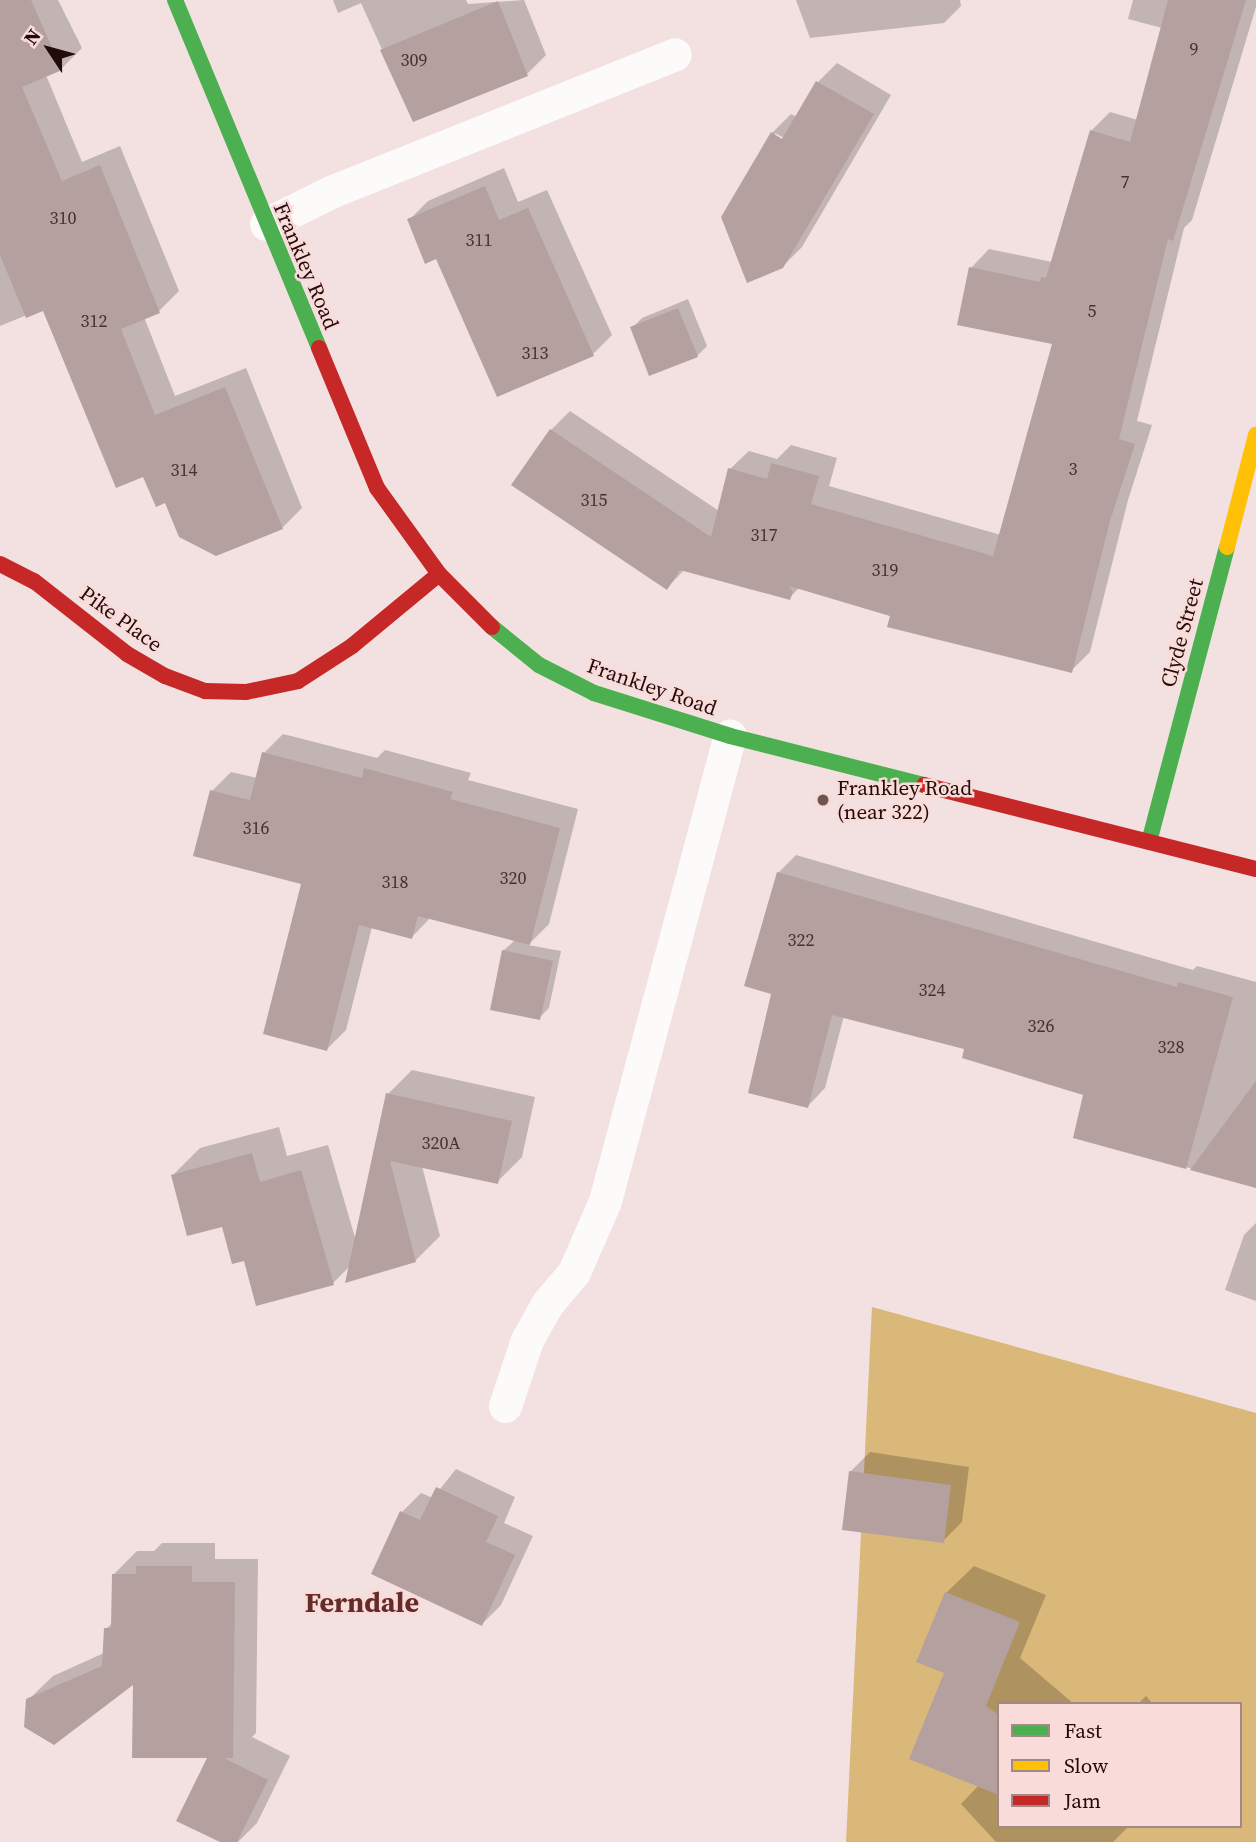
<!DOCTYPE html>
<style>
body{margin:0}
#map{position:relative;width:1256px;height:1842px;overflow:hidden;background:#f2e1e0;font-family:"Source Serif 4",serif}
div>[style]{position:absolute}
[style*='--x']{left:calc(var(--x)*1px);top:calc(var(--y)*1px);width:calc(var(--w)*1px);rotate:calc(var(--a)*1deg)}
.forest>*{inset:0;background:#dab879}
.shadow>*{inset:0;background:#0003}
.building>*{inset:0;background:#b4a09f}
.lane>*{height:33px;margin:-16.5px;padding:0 16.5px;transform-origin:16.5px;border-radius:16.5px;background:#fdfafa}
.fast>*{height:16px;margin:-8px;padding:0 8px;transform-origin:8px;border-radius:8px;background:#4caf50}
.slow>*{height:16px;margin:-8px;padding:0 8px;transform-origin:8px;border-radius:8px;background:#ffc107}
.jam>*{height:16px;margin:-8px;padding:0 8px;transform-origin:8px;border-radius:8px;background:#c62828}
.dots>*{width:19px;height:19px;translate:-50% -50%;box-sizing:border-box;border:4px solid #f9dbd9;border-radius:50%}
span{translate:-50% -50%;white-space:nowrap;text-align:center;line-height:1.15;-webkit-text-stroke:5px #f9dbd9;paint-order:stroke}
.number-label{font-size:18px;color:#47302f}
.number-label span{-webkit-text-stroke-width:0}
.street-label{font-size:21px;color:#230b0a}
.poi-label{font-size:21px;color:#230b0a}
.left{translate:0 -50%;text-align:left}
.district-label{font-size:28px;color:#642b29;font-weight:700}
.legend{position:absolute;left:997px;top:1702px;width:245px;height:126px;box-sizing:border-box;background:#f9dbd9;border:2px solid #a38886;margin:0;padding:9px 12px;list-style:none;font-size:21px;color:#230b0a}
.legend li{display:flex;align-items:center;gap:14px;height:35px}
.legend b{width:35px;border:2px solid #a38886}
.north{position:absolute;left:14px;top:14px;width:70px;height:70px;-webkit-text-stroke:5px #f9dbd9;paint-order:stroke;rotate:306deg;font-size:19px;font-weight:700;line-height:28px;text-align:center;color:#230b0a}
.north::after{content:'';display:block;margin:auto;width:24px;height:32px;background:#230b0a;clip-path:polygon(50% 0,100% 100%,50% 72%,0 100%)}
</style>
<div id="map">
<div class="forest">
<div style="clip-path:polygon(evenodd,872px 1307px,1256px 1413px,1256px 1842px,846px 1842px,872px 1307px,999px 1704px,1240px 1704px,1240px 1826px,999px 1826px,999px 1704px)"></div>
</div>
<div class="shadow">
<div style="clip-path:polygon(0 0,58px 0,82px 48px,61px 69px,46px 75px,82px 162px,120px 146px,179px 291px,159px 311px,144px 317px,175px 396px,246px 368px,302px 508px,282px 528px,166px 501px,144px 475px,44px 308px,0 326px)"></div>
<div style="clip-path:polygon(333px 0,466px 0,468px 4px,524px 0,546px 55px,527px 74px,414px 120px,361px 3px,338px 13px)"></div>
<div style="clip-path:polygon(796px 0,960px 0,961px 6px,944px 23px,810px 38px)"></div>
<div style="clip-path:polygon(1133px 0,1256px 0,1256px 7px,1192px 220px,1184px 228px,1137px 421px,1152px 425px,1128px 500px,1090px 652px,1071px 671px,799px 588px,789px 598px,685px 569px,667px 588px,551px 430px,570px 411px,719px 511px,730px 469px,749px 451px,777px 459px,791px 445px,837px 458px,829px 486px,1001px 535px,1054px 343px,971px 268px,989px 249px,1052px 262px,1091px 131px,1110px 112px,1138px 120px,1162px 28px,1128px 19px)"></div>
<div style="clip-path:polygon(evenodd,837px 63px,891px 95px,802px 247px,782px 267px,772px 133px,791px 114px,797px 117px,818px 82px,837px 63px,775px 133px,791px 142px,789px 145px,775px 137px,775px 133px)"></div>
<div style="clip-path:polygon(504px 168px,518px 202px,547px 190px,612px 335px,593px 354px,437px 257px,409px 220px,428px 201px)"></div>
<div style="clip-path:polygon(688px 299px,707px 346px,697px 356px,632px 328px,642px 318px)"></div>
<div style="clip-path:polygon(283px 734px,377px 758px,385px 750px,471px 773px,468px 780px,578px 809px,549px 924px,528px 945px,561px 951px,549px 1008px,539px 1018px,503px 951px,516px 939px,431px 917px,412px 937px,372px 927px,346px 1030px,327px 1049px,303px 883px,212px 791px,231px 772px,257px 778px,264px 753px)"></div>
<div style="clip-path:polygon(796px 855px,1193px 970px,1197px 966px,1256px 982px,1256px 1180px,1252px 1185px,1075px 1137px,1085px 1094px,967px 1048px,844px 1016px,825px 1088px,808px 1106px,773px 992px,778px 873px)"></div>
<div style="clip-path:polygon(412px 1070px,535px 1097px,522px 1157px,497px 1182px,422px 1166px,440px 1236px,415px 1261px,350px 1266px,333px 1283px,245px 1258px,223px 1224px,173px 1175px,200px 1148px,279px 1127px,287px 1156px,328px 1145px,356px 1241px,388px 1094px)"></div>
<div style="clip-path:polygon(1256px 1223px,1256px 1301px,1225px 1290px,1244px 1235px)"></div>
<div style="clip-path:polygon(870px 1452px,969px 1467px,962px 1522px,943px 1541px,851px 1471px)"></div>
<div style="clip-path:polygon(456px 1469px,515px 1497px,504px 1523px,533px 1536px,501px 1605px,482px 1624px,374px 1573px,402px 1512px,421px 1493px,433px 1498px)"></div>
<div style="clip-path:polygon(162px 1543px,215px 1543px,215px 1559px,258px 1559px,256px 1733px,252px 1737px,290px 1756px,257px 1823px,238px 1842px,224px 1842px,210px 1756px,135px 1681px,28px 1700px,53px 1676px,104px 1653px,106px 1629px,113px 1622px,113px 1575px,137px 1551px,154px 1551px)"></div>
<div style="clip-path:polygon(974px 1566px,1046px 1595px,1020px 1658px,1074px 1704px,999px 1704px,999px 1826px,1129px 1826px,1113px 1842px,996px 1842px,961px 1804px,979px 1785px,946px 1672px,946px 1593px)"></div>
<div style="clip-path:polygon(1146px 1696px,1153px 1704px,1138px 1704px)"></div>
</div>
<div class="building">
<div style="clip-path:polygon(0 0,31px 0,62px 70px,22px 87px,62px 181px,100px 165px,160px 313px,121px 329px,155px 415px,225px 387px,283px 529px,216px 556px,179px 537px,165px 503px,156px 507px,143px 477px,116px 488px,43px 311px,26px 318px,0 255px)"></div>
<div style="clip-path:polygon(1168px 0,1246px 0,1173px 241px,1168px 239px,1119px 439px,1135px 444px,1110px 521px,1072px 673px,887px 627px,890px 616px,789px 586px,793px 592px,790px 600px,680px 570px,667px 590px,511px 485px,550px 429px,711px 537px,728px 468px,767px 479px,771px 463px,819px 476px,811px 504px,993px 556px,1052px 344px,957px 325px,969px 267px,1040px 282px,1041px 277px,1046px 278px,1090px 130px,1130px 142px)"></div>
<div style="clip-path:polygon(498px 1px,528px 76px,413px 122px,380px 50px)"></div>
<div style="clip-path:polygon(816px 81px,874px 114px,783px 268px,747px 283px,721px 217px,771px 132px,782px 139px)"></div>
<div style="clip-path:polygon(485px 186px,499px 220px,528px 208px,594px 356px,497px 397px,436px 259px,425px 264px,407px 219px)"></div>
<div style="clip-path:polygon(678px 308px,698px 357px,649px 376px,630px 327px)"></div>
<div style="clip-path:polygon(262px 752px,362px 778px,364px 768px,453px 792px,450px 799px,560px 828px,530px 945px,418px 916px,412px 939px,359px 925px,327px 1051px,263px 1034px,301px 884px,193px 856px,210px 790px,250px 800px)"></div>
<div style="clip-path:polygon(777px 872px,1177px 987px,1178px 982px,1233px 997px,1186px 1169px,1073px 1138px,1083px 1095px,962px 1058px,964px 1049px,832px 1015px,808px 1108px,748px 1093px,771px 994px,744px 986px)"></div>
<div style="clip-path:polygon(502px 950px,553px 961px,540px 1020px,490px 1010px)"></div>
<div style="clip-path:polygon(1256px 1081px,1256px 1188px,1190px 1170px)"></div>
<div style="clip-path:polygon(386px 1093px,512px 1121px,498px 1184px,390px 1161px,416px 1262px,345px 1283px)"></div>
<div style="clip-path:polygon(252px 1153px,260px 1182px,301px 1170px,334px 1285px,256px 1306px,244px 1261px,232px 1264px,222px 1227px,187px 1236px,171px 1175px)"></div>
<div style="clip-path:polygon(849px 1471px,951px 1485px,944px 1543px,842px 1530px)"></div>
<div style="clip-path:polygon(436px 1487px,498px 1516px,486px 1542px,515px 1555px,482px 1626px,371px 1574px,400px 1511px,420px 1520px)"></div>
<div style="clip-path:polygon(136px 1566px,192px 1566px,192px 1582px,235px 1582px,233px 1758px,224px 1758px,268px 1780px,237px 1842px,220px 1842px,176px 1821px,207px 1758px,132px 1758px,133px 1685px,54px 1745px,24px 1727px,26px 1699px,102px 1666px,104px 1628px,111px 1628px,112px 1574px,136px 1574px)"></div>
<div style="clip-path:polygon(945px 1592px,1020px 1622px,986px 1706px,999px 1715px,999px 1795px,909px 1759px,944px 1673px,916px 1662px)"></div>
</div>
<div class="lane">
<div style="--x:266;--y:224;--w:75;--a:-26.2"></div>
<div style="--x:333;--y:191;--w:368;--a:-21.8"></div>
<div style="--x:505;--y:1406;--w:70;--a:-71.6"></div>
<div style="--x:527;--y:1340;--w:41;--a:-60.9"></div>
<div style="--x:547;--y:1304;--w:42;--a:-49.8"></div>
<div style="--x:574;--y:1272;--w:77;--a:-66.4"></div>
<div style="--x:605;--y:1201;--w:482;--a:-75"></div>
</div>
<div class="fast">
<div style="--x:175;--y:0;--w:377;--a:67.5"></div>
<div style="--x:492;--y:627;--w:60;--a:39"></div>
<div style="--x:539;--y:665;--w:62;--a:27"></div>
<div style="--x:594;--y:693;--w:143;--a:17.5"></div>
<div style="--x:730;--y:736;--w:200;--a:14.2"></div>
<div style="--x:1149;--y:842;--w:305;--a:-75.2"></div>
</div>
<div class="slow">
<div style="--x:1227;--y:547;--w:116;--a:-75.5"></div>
</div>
<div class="jam">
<div style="--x:319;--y:348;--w:152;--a:67.5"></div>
<div style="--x:377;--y:488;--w:106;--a:54.2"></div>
<div style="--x:439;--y:574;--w:75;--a:45"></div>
<div style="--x:0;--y:564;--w:38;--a:27"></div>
<div style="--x:34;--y:581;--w:118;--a:38.1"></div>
<div style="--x:127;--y:654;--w:44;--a:30.1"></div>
<div style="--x:165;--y:676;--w:43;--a:20.6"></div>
<div style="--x:205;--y:691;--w:41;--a:1.4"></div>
<div style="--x:246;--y:692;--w:53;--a:-11.9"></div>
<div style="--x:298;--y:681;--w:64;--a:-32.9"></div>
<div style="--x:352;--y:646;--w:113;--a:-39.6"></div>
<div style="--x:924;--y:785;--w:342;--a:14.2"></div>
</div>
<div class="dots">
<div style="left:823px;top:800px;background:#6b5655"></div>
</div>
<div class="number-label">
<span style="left:1194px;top:49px">9</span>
<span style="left:414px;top:60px">309</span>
<span style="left:1125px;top:182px">7</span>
<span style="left:63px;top:218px">310</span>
<span style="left:479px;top:240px">311</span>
<span style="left:1092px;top:311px">5</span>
<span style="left:94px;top:321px">312</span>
<span style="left:535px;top:353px">313</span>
<span style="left:1073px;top:469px">3</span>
<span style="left:184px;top:470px">314</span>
<span style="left:594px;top:500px">315</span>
<span style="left:764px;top:535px">317</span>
<span style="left:885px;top:570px">319</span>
<span style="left:256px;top:828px">316</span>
<span style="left:513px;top:878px">320</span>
<span style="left:395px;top:882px">318</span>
<span style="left:801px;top:940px">322</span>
<span style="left:932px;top:990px">324</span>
<span style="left:1041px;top:1026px">326</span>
<span style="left:1171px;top:1047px">328</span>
<span style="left:441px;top:1143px">320A</span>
</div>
<div class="street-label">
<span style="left:306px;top:266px;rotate:67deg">Frankley Road</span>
<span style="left:121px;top:619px;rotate:36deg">Pike Place</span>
<span style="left:1182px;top:633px;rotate:-75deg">Clyde Street</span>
<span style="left:652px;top:687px;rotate:19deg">Frankley Road</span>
</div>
<div class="poi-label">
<span class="left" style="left:837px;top:800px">Frankley Road<br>(near 322)</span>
</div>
<div class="district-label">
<span style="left:362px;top:1602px">Ferndale</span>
</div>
<ul class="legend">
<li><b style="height:9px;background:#4caf50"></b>Fast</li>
<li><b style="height:9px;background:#ffc107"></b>Slow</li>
<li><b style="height:9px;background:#c62828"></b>Jam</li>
</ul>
<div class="north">N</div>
</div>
